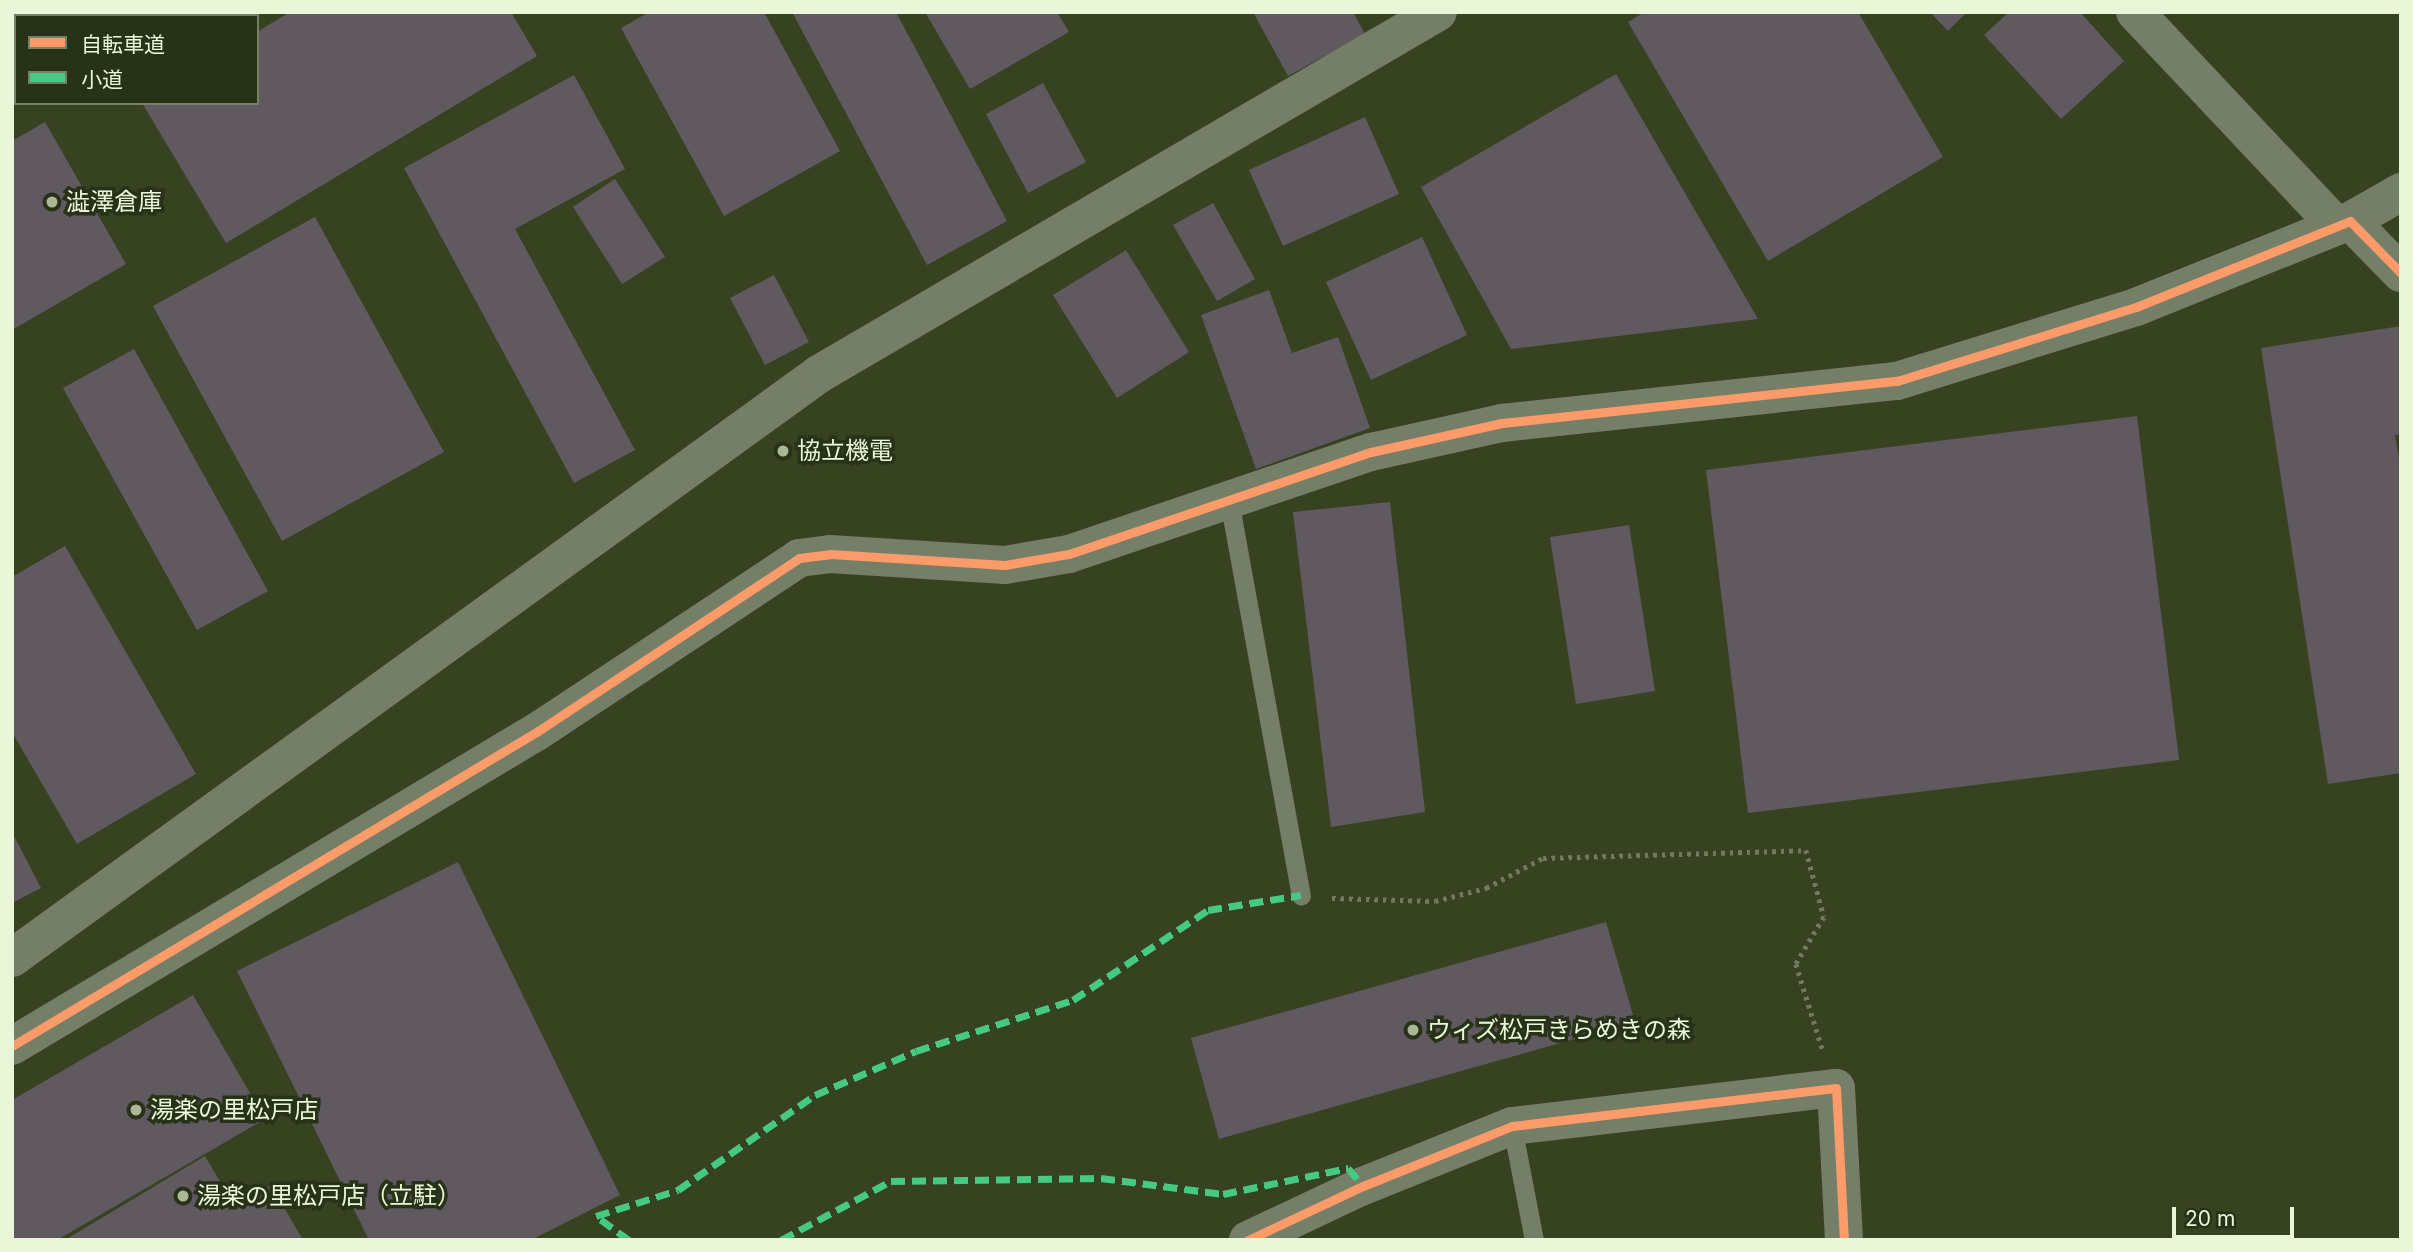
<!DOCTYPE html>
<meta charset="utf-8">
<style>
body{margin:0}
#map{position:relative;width:2413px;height:1252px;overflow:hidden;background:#374221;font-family:Inter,"Noto Sans JP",sans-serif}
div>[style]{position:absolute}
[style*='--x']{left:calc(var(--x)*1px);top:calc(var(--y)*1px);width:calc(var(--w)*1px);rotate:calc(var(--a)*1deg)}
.building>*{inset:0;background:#605a60}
.path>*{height:4.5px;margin-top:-2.25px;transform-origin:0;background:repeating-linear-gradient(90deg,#727962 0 3.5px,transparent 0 8.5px)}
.service>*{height:19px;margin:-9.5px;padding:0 9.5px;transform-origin:9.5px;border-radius:9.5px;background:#757e67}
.minor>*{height:38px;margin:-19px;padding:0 19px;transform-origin:19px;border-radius:19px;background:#757e67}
.tertiary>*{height:38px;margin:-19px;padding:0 19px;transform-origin:19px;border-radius:19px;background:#757e67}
.quiet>*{height:7px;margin-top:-3.5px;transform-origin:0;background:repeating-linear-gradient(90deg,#46c982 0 14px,transparent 0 21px)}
.cycleway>*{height:9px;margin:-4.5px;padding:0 4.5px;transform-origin:4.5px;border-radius:4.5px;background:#fa9b69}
.dots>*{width:19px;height:19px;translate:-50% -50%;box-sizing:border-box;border:4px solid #283219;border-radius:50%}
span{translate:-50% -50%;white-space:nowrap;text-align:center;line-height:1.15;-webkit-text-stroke:7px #283219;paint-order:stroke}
.poi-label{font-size:24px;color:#e9f6d7}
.left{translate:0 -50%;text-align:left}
.frame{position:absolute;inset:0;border:14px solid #e9f6d7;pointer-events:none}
.legend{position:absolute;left:14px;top:14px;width:245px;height:91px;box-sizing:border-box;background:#283219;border:2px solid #758065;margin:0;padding:9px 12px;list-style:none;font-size:21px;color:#e9f6d7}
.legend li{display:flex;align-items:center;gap:14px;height:35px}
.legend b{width:35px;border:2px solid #758065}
.scale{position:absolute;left:2172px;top:1207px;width:122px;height:32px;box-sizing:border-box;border:4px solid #e9f6d7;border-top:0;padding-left:9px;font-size:21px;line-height:24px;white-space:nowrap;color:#e9f6d7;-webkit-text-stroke:5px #283219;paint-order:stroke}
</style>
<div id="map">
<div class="building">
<div style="clip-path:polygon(290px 12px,511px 12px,537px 56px,226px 243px,142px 103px,257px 103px,257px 32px)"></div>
<div style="clip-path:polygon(649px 12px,764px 12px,840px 151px,724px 216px,621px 28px)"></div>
<div style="clip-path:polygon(792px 12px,896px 12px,1007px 221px,927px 265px)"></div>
<div style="clip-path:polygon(925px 12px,1057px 12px,1069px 32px,970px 89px)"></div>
<div style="clip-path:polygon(1253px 12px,1353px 12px,1365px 34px,1288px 76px)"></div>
<div style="clip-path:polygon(1645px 12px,1858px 12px,1943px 157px,1768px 261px,1628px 22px)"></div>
<div style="clip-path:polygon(1930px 12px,1967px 12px,1948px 31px)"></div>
<div style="clip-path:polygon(2009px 12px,2080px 12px,2124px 61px,2061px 119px,1984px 35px)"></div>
<div style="clip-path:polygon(1616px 74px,1758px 319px,1511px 349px,1421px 187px)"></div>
<div style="clip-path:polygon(574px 75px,625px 169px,515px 229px,635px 450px,574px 483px,404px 168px)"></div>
<div style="clip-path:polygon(1043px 83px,1086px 162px,1028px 193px,986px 114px)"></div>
<div style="clip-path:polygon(1365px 117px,1399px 194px,1283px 246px,1249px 170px)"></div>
<div style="clip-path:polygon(45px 122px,126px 264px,12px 330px,12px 141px)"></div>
<div style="clip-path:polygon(615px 179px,665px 257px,622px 284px,573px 207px)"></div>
<div style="clip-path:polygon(1213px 203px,1255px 279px,1217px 301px,1173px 225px)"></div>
<div style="clip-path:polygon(315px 217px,444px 452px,282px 541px,153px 306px)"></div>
<div style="clip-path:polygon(1422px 237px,1467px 335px,1371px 380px,1326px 282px)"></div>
<div style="clip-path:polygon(1126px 250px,1189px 352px,1117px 398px,1053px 295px)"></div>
<div style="clip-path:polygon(774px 275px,809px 342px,765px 365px,730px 298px)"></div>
<div style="clip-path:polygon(1269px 290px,1292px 353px,1338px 337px,1370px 428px,1256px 469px,1201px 315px)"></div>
<div style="clip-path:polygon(2401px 326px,2401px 434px,2395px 435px,2401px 471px,2401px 773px,2328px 784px,2261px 348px)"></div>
<div style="clip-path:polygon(134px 349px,268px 591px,197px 630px,63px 388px)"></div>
<div style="clip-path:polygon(2137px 416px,2179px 760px,1748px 813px,1706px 470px)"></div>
<div style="clip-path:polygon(1390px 502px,1425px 812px,1331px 827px,1293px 512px)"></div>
<div style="clip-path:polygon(1629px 525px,1655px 691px,1576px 704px,1550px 537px)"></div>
<div style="clip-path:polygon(65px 546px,196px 774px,77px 844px,12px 732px,12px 577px)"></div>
<div style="clip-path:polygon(12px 832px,41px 888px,12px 903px)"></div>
<div style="clip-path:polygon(458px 862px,620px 1195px,531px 1240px,369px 1240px,237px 971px)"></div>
<div style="clip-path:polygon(1606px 922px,1635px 1022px,1219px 1139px,1191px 1038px)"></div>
<div style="clip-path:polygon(193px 995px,265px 1119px,57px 1240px,12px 1240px,12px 1100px)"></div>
<div style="clip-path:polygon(205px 1156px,235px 1207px,271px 1185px,303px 1240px,65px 1240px)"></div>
</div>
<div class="path">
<div style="--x:1332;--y:898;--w:103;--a:1.7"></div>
<div style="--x:1435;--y:901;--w:53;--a:-14.3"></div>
<div style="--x:1486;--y:888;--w:64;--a:-27.8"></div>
<div style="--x:1543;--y:858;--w:263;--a:-1.7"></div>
<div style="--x:1806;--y:850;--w:69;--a:75"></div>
<div style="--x:1824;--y:917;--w:55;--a:120.8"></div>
<div style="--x:1796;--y:964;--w:91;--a:72.8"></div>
</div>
<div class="service">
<div style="--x:1229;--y:500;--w:402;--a:79.7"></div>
<div style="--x:1512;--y:1126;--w:116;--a:79.1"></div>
</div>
<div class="minor">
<div style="--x:2350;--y:221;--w:59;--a:-29.6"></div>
<div style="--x:12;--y:1046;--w:613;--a:-30.92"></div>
<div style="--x:538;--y:731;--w:313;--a:-33.5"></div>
<div style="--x:799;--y:558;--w:31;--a:-7"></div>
<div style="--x:830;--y:554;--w:175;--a:3.6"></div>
<div style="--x:1005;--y:565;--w:65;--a:-9.8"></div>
<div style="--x:1069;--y:554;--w:319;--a:-18.7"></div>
<div style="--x:1371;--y:452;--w:134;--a:-12.5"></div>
<div style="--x:1502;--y:423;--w:397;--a:-6.1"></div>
<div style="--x:1897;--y:381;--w:250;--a:-17.2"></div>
<div style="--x:2136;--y:307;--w:231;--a:-21.9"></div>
<div style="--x:2350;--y:221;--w:73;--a:45.6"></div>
<div style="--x:1248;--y:1240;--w:127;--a:-25.2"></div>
<div style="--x:1363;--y:1186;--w:161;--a:-21.9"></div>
<div style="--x:1512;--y:1126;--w:326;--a:-6.7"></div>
<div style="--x:1836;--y:1088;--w:152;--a:87"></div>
</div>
<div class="tertiary">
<div style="--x:2135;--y:12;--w:294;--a:46.7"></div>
<div style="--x:12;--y:958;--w:996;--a:-35.89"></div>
<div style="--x:819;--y:374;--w:717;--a:-30.32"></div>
</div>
<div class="quiet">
<div style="--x:629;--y:1240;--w:41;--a:-144"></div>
<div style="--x:596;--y:1216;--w:86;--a:-17.6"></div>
<div style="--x:678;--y:1190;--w:167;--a:-34.7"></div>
<div style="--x:815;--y:1095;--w:110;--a:-23.5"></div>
<div style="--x:916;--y:1051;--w:165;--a:-18"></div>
<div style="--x:1073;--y:1000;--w:162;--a:-33.7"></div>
<div style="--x:1208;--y:910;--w:94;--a:-9.2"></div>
<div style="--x:781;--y:1240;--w:125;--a:-28.2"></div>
<div style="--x:891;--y:1181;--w:210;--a:-0.8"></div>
<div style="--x:1101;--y:1178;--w:123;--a:7.5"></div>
<div style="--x:1223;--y:1194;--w:128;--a:-11.7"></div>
<div style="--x:1348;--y:1168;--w:23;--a:50"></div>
</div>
<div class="cycleway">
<div style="--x:12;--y:1046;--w:613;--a:-30.92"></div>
<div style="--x:538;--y:731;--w:313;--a:-33.5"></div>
<div style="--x:799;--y:558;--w:31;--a:-7"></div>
<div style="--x:830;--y:554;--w:175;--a:3.6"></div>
<div style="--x:1005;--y:565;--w:65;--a:-9.8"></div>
<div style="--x:1069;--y:554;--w:319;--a:-18.7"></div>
<div style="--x:1371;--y:452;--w:134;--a:-12.5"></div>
<div style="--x:1502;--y:423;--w:397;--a:-6.1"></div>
<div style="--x:1897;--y:381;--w:250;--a:-17.2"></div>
<div style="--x:2136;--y:307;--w:231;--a:-21.9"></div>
<div style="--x:2350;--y:221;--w:73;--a:45.6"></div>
<div style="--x:1248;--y:1240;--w:127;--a:-25.2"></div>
<div style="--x:1363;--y:1186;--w:161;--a:-21.9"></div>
<div style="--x:1512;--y:1126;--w:326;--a:-6.7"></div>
<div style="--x:1836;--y:1088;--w:152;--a:87"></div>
</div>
<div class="dots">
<div style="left:52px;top:202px;background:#abb797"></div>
<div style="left:783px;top:451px;background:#abb797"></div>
<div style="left:1413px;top:1030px;background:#abb797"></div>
<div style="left:136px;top:1110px;background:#abb797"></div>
<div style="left:183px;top:1196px;background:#abb797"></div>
</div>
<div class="poi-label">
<span class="left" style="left:66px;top:202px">澁澤倉庫</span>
<span class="left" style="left:797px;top:451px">協立機電</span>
<span class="left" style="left:1427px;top:1030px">ウィズ松戸きらめきの森</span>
<span class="left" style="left:150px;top:1110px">湯楽の里松戸店</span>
<span class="left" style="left:197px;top:1196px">湯楽の里松戸店（立駐）</span>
</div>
<div class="frame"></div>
<ul class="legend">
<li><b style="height:9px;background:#fa9b69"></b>自転車道</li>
<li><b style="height:9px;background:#46c982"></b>小道</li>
</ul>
<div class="scale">20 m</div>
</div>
